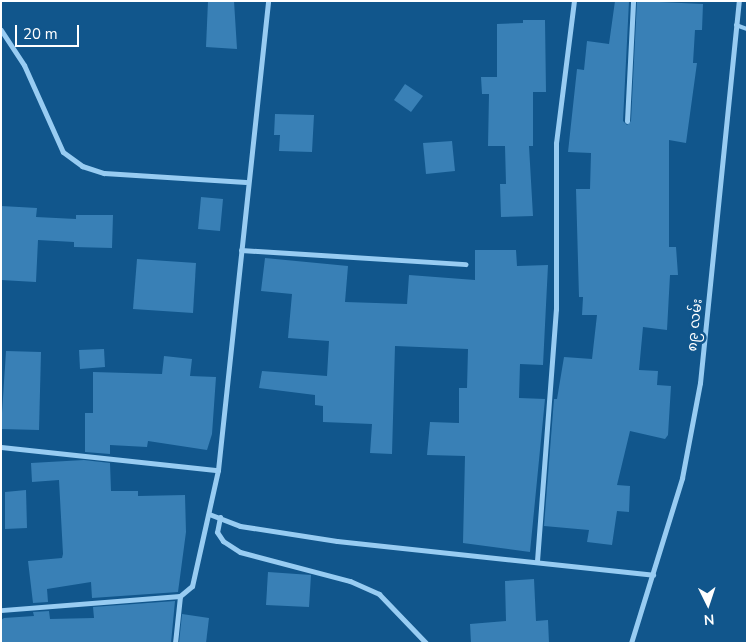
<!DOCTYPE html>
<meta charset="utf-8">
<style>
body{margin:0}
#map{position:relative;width:748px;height:644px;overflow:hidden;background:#11568c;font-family:"Nunito Sans","Noto Sans Myanmar",sans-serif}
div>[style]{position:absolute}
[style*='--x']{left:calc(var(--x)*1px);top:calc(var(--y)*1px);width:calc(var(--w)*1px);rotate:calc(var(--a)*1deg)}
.building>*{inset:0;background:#3980b6}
.service>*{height:4px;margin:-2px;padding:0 2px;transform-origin:2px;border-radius:2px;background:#98ccf2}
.minor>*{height:5px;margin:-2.5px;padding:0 2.5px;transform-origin:2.5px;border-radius:2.5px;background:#98ccf2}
span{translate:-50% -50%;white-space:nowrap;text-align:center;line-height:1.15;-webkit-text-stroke:5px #11568c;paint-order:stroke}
.street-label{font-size:14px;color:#fff}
.frame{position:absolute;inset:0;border:2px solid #fff;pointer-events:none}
.north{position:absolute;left:683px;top:579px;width:50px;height:50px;-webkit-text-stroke:4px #11568c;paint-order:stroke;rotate:176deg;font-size:14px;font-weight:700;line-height:20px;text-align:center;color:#fff}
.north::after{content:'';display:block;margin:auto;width:18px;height:22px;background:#fff;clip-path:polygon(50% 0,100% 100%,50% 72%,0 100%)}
.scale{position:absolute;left:15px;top:25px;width:64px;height:22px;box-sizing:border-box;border:2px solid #fff;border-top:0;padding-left:6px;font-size:15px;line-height:18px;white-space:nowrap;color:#fff;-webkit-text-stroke:4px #11568c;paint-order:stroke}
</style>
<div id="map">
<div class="building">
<div style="clip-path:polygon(208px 1px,234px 1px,237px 49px,206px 47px)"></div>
<div style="clip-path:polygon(615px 1px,629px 1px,623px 121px,627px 125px,631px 121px,637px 1px,703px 4px,702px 30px,695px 30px,693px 63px,697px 63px,686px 143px,669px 140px,669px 247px,676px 247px,678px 275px,670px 275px,667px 330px,643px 327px,639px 370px,658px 371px,657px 385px,671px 386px,668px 435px,665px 439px,630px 431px,617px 485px,630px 486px,629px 512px,617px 511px,612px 545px,587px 542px,589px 530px,544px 526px,554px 399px,557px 399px,564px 357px,592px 359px,597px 315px,582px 315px,583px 297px,579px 297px,576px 189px,590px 189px,591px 153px,568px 152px,577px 69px,584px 70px,587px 41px,609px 44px)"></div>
<div style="clip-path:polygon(523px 20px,545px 20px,546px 92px,533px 92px,533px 146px,529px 146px,533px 216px,501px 217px,500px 184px,506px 184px,505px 146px,488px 146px,489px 94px,482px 94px,481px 77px,497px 77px,497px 24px,523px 23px)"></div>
<div style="clip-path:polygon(405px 84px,423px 96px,411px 112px,394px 100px)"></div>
<div style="clip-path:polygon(275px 114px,314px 115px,312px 152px,279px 151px,280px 135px,274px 135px)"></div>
<div style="clip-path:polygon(452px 141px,455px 171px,426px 174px,423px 143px)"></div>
<div style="clip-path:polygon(201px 197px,223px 199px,220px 231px,198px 229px)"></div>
<div style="clip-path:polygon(1px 206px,37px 208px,36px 217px,76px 219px,76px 215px,113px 215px,112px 248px,74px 247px,74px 242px,38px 240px,36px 282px,1px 280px)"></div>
<div style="clip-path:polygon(475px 250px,516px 250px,517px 266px,548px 265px,543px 365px,520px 364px,519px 398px,545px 399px,530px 552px,463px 543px,465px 456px,427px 455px,430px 422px,459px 423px,459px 388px,467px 388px,468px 349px,395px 346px,392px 454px,370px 453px,372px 424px,323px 422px,323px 406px,315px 405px,315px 395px,259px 388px,262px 371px,327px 376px,329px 341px,288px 338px,292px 294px,261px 291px,265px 258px,348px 266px,345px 302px,407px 304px,409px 275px,475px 280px)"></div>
<div style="clip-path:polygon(137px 259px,196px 263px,193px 313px,133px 309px)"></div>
<div style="clip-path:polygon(104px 349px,105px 367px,80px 369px,79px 350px)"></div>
<div style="clip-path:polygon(6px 351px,41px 352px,39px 430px,1px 429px)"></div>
<div style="clip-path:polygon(164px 356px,192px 359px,190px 376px,216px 377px,212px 434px,207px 450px,148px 441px,147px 447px,110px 445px,110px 454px,85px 452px,85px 413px,93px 413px,93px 372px,162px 374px)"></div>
<div style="clip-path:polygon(84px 460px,110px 463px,111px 491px,138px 491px,138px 496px,185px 495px,186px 532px,178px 592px,92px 598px,91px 582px,47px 589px,48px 602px,33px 603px,28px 561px,62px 558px,63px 554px,59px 480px,32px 482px,31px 463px)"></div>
<div style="clip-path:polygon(26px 490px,27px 528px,5px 529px,5px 492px)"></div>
<div style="clip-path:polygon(268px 572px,311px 575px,309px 607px,266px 605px)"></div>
<div style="clip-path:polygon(534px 579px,536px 621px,548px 620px,549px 643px,471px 643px,470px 624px,506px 621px,505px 581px)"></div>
<div style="clip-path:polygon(175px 601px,171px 643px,1px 643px,1px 620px,4px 618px,34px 616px,33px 612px,49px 611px,50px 619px,94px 618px,93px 607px)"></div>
<div style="clip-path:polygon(182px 614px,209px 618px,206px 643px,179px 643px)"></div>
</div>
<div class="service">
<div style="--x:736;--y:25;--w:12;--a:20"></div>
</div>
<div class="minor">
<div style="--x:1;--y:30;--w:42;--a:56.7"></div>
<div style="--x:24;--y:65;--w:95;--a:65.9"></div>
<div style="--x:63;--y:152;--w:24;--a:36"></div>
<div style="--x:82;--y:166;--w:23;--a:18"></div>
<div style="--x:104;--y:173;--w:142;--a:3.6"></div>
<div style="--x:627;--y:121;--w:120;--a:-87.1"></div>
<div style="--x:241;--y:250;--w:225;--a:3.6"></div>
<div style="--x:1;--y:447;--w:218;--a:6.1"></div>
<div style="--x:218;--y:470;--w:119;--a:102.6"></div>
<div style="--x:192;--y:586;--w:16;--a:140"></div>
<div style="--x:180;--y:596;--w:180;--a:175.5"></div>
<div style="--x:218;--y:470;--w:472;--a:-83.9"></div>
<div style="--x:209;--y:514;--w:33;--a:21"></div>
<div style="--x:240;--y:526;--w:98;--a:8.8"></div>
<div style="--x:337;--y:541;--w:318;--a:6.1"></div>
<div style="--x:220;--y:517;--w:15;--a:101"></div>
<div style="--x:217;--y:532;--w:11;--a:56"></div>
<div style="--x:223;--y:541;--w:20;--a:33"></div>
<div style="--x:240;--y:552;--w:114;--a:14.8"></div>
<div style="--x:350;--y:581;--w:32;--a:24"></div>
<div style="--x:379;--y:594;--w:68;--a:46.2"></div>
<div style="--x:537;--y:561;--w:253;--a:-85.7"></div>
<div style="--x:556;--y:309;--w:166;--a:-90"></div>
<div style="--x:556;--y:143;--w:143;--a:-82.8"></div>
<div style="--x:175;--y:643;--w:47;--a:-83.9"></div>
<div style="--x:631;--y:643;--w:173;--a:-72.8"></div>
<div style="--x:682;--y:478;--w:97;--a:-79.3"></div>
<div style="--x:700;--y:383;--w:384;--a:-84.2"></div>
</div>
<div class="street-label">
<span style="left:695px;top:325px;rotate:-84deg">၈၉ လမ်း</span>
</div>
<div class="frame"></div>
<div class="north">N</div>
<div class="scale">20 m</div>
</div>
